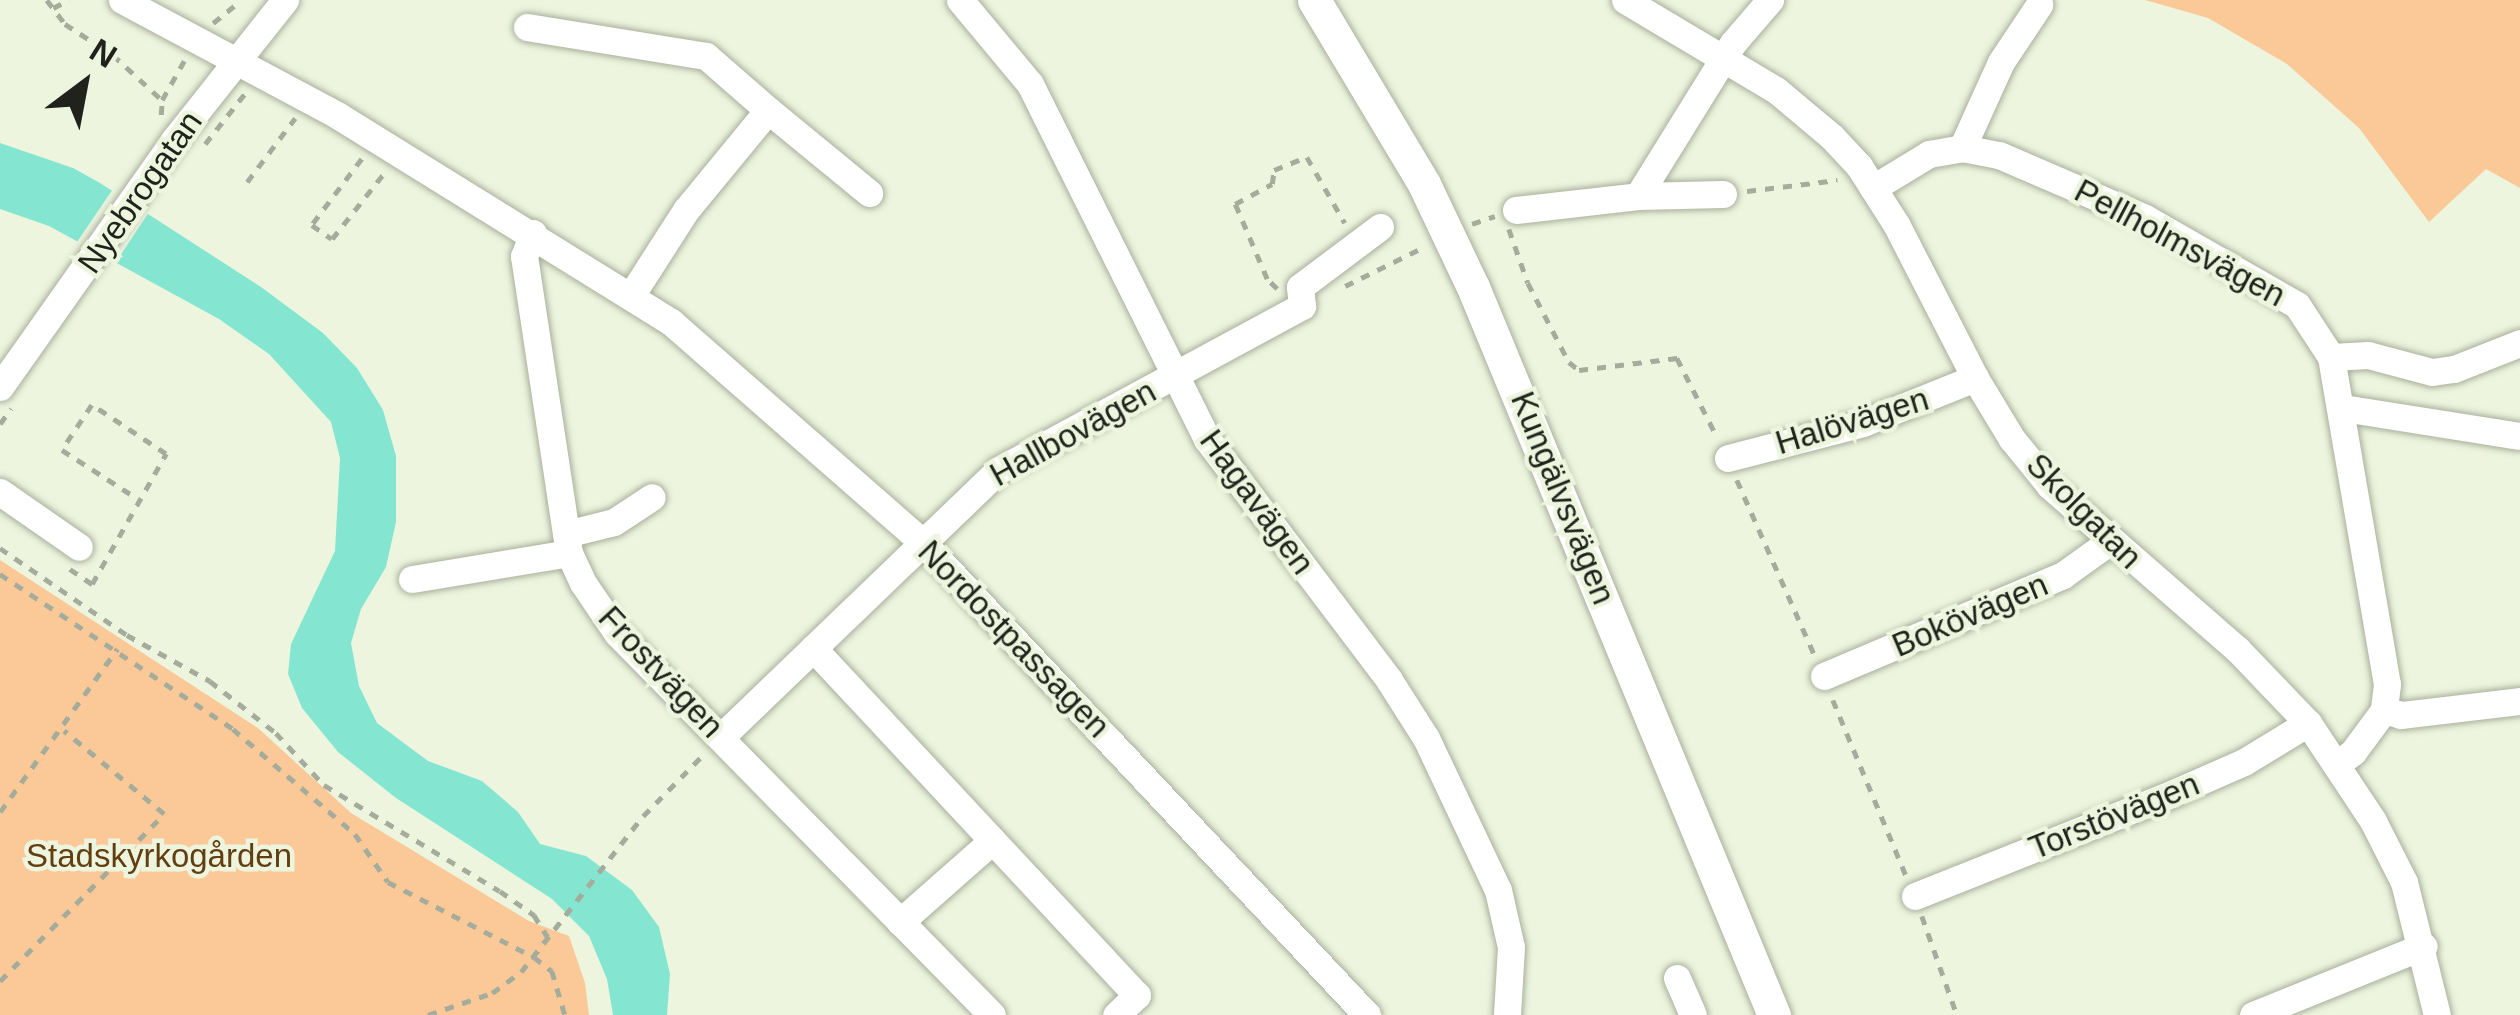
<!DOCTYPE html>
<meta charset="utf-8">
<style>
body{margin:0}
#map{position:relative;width:2520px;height:1015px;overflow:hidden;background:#edf5df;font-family:Arial,sans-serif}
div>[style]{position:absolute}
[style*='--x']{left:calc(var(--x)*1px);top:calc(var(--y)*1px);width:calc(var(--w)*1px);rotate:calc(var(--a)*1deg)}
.green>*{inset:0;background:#fac997}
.water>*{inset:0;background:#84e6d1}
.pier>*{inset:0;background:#edf5df}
.path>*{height:4.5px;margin-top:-2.25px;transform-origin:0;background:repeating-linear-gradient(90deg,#a5ac9b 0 9px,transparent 0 18px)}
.roads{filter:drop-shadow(0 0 3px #a9b09c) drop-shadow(0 0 3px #a9b09c)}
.minor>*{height:27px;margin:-13.5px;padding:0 13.5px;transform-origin:13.5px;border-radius:13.5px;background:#fff}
.major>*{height:33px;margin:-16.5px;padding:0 16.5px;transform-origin:16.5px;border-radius:16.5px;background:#fff}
span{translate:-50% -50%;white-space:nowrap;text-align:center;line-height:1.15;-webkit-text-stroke:9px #edf5df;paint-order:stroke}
.street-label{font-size:33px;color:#20231b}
.park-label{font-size:33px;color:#623e11}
.north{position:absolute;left:24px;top:24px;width:120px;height:120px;-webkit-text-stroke:9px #edf5df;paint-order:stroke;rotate:32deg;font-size:33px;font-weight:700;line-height:48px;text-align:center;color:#20231b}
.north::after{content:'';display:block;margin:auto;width:42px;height:54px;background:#20231b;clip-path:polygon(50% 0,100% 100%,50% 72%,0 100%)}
</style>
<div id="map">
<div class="green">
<div style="clip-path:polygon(2145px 0,2520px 0,2520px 188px,2486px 169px,2429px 222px,2359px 128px,2287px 64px,2208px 18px)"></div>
<div style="clip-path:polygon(0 560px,258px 728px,351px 813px,529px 921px,569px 936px,585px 983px,589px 1015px,0 1015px)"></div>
</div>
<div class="water">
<div style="clip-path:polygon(0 143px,73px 168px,100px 183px,261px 287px,323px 333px,357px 368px,383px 410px,396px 456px,396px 522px,386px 567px,361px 609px,351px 643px,359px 686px,377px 723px,428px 761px,482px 781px,518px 812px,540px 844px,586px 856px,632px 890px,659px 927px,670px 974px,667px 1015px,613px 1015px,607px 979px,589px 936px,552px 899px,396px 798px,338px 752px,302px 708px,288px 674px,291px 644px,335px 551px,340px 458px,331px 422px,269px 354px,219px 319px,49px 226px,0 209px)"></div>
</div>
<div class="pier">
<div style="clip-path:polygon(115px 186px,151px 209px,112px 268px,73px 248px)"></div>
</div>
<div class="path">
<div style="--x:47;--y:0;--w:30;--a:53"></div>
<div style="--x:65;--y:24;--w:57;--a:32.9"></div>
<div style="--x:113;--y:55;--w:67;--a:42.6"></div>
<div style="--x:53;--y:8;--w:18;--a:-27"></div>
<div style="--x:213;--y:23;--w:36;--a:-39"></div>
<div style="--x:161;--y:115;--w:15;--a:-86"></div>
<div style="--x:162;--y:100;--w:45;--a:-60.6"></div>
<div style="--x:205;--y:144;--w:66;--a:-51.7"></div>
<div style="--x:362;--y:159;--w:83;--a:127.1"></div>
<div style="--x:312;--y:225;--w:24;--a:35"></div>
<div style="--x:332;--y:239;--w:85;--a:-51.7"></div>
<div style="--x:247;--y:182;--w:80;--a:-53.1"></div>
<div style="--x:1747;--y:191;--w:91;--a:-7"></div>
<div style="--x:1472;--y:224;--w:24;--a:-19"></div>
<div style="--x:1509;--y:229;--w:57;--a:70.6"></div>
<div style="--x:1528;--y:283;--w:89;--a:62.6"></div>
<div style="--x:1569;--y:362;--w:13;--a:39"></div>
<div style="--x:1579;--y:370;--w:99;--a:-7"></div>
<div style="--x:1677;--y:358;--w:89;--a:63.1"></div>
<div style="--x:1345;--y:286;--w:88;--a:-26.3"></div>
<div style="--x:1277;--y:289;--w:14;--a:-135"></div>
<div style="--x:1267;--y:279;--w:82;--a:-113.1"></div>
<div style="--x:1235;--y:204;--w:42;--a:-28.4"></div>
<div style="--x:1272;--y:184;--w:14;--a:-82"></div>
<div style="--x:1274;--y:170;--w:35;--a:-22"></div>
<div style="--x:1307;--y:157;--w:76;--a:60.1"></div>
<div style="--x:0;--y:424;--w:19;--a:-55"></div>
<div style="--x:1737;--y:480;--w:193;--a:66.1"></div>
<div style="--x:0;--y:548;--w:154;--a:34.4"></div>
<div style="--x:127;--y:635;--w:95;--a:29"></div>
<div style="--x:210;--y:681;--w:84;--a:38.2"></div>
<div style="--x:276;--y:733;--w:71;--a:47.3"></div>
<div style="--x:324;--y:785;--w:205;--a:31.1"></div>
<div style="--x:500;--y:891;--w:42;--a:35.2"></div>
<div style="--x:534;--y:915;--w:26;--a:58"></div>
<div style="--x:70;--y:569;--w:27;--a:34"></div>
<div style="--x:92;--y:584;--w:150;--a:-60.4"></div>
<div style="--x:166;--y:454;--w:89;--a:-146.5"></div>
<div style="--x:92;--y:405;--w:54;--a:123.7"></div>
<div style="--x:62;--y:450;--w:90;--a:32.8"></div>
<div style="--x:0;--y:574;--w:280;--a:33.6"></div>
<div style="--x:233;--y:729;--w:161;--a:40.7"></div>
<div style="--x:355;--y:834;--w:58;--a:55.5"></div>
<div style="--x:388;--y:882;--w:164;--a:27.2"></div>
<div style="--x:534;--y:957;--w:23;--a:38"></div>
<div style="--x:552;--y:971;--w:46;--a:73.5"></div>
<div style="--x:1833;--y:700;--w:193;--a:67.4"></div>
<div style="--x:0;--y:812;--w:201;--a:-54.3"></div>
<div style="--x:1922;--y:916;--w:105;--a:70.5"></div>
<div style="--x:0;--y:981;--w:234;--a:-45.5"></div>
<div style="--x:164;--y:814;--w:130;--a:-140.3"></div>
<div style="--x:428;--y:1015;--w:68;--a:-19"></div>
<div style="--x:492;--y:993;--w:36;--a:-36"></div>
<div style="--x:521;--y:972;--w:198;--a:-52"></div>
<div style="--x:643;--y:816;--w:87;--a:-45.5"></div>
</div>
<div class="roads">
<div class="minor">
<div style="--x:122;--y:0;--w:244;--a:28.1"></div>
<div style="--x:337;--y:115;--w:393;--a:31.8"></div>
<div style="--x:671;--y:322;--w:332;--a:41.2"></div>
<div style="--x:921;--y:541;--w:651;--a:46.74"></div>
<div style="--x:960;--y:0;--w:109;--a:50.2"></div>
<div style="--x:1030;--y:84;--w:397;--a:63.5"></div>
<div style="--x:1207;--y:439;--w:302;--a:52.9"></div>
<div style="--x:1389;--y:680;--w:69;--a:57.5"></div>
<div style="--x:1426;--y:738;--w:168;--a:64.7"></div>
<div style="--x:1498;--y:890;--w:58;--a:77.2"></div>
<div style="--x:1511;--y:947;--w:68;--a:93.4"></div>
<div style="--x:1625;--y:0;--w:176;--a:30.8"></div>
<div style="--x:1776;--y:90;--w:73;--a:40"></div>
<div style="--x:1832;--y:137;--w:40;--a:47"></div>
<div style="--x:1859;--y:166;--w:69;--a:57.5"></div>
<div style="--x:1896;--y:224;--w:173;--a:62.8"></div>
<div style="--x:1975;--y:378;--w:71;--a:58.8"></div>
<div style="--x:2012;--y:439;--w:60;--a:51"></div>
<div style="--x:2050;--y:486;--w:248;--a:41.1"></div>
<div style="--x:2237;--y:649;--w:103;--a:46.2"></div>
<div style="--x:2308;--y:723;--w:118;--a:56.4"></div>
<div style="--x:2373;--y:821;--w:68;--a:63.1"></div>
<div style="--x:2404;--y:882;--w:137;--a:76.1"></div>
<div style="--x:527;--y:27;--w:181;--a:9.2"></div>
<div style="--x:706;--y:56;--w:82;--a:41.1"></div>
<div style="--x:1962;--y:148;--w:94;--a:-65.6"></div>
<div style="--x:2001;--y:62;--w:69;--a:-56.3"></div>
<div style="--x:1873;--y:188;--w:66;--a:-31.3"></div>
<div style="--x:1929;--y:154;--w:34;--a:-10"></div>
<div style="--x:1962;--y:148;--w:38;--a:11"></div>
<div style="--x:1999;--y:155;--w:159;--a:23.3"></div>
<div style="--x:2145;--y:218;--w:175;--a:29.8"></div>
<div style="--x:2297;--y:305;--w:62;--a:56.8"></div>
<div style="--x:2331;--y:357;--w:332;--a:80.3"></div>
<div style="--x:2387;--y:684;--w:26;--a:97"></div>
<div style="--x:2384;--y:710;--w:52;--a:126.4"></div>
<div style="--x:2353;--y:752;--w:20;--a:143"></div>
<div style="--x:1638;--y:196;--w:85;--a:-1.3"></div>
<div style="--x:1516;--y:210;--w:123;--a:-6.5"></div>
<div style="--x:1638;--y:196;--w:180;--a:-58.2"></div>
<div style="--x:1733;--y:43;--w:57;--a:-49.3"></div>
<div style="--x:533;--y:233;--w:25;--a:111"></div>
<div style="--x:524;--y:256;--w:300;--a:81.4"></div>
<div style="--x:569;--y:553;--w:33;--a:65"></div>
<div style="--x:583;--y:583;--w:60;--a:55.8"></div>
<div style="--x:617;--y:633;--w:535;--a:45.53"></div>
<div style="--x:632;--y:294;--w:100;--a:-57.3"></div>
<div style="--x:686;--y:210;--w:129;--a:-50.6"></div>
<div style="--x:768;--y:110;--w:131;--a:39.4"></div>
<div style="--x:2331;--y:357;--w:37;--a:-3"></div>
<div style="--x:2368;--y:355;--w:66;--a:14.9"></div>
<div style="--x:2432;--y:372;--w:22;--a:-8"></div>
<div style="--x:2454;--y:369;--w:71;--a:-21.5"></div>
<div style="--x:0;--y:387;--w:302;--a:-54.8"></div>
<div style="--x:174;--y:140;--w:179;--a:-51.6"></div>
<div style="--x:2343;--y:408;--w:178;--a:9"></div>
<div style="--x:1728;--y:458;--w:139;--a:-14.5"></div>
<div style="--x:1863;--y:423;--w:121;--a:-21.9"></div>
<div style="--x:0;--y:492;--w:96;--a:34.8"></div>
<div style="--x:566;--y:534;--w:49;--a:-14"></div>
<div style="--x:614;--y:522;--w:45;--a:-33.3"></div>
<div style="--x:412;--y:579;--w:159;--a:-9.4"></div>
<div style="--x:813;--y:648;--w:475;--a:47"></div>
<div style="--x:1137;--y:995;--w:29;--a:136"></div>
<div style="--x:1824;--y:676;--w:259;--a:-22.9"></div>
<div style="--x:2063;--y:575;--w:57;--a:-35.7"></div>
<div style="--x:2384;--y:710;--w:18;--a:16"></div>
<div style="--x:2401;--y:715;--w:120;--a:-6.7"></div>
<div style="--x:721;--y:737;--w:383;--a:-43.9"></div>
<div style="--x:997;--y:471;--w:347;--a:-28.4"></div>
<div style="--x:1302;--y:306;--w:19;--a:-96"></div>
<div style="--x:1300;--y:287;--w:100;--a:-36.9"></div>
<div style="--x:1915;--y:896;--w:276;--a:-21.7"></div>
<div style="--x:2171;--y:794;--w:80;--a:-23.7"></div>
<div style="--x:2244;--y:762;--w:75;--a:-31.4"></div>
<div style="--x:900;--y:922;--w:123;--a:-41.4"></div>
<div style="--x:1677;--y:978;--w:40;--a:66.6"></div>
<div style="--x:2253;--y:1015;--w:184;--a:-22"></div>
</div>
<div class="major">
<div style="--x:1314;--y:0;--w:214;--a:59.1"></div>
<div style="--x:1424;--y:184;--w:114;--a:64.6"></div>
<div style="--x:1473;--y:287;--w:788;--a:67.54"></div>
</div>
</div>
<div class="street-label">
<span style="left:140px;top:192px;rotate:-55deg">Nyebrogatan</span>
<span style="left:2180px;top:243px;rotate:28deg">Pellholmsvägen</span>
<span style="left:1852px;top:421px;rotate:-17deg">Halövägen</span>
<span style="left:1073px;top:433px;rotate:-29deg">Hallbovägen</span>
<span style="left:1563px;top:498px;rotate:68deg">Kungälvsvägen</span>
<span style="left:1257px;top:502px;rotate:54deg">Hagavägen</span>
<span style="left:2084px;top:511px;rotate:45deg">Skolgatan</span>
<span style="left:1970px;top:615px;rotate:-23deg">Bokövägen</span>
<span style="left:1014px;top:639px;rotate:46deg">Nordostpassagen</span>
<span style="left:661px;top:672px;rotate:47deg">Frostvägen</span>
<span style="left:2114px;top:816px;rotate:-22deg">Torstövägen</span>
</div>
<div class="park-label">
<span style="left:159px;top:856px">Stadskyrkogården</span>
</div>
<div class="north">N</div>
</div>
